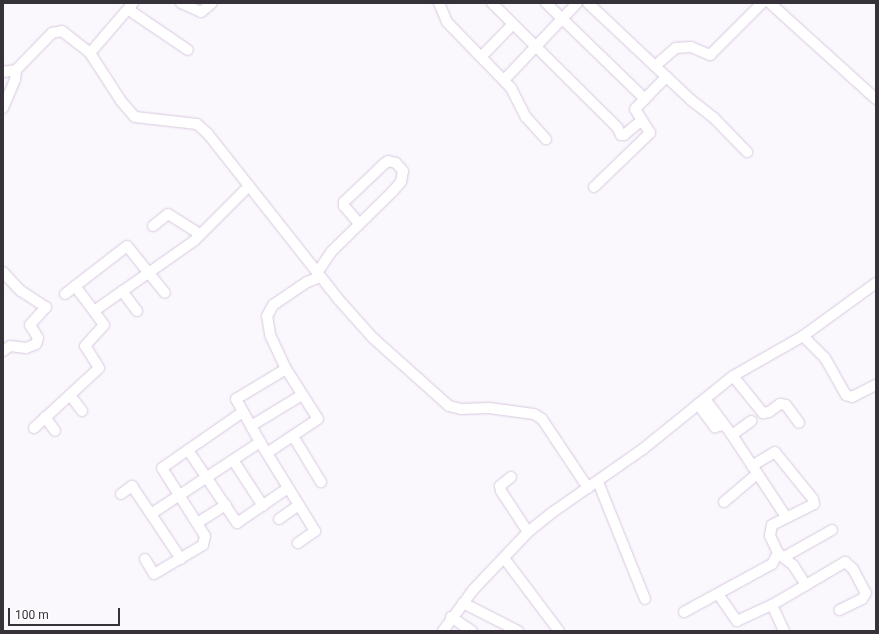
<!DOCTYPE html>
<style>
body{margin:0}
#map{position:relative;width:879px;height:634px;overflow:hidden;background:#fbf8fd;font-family:Roboto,sans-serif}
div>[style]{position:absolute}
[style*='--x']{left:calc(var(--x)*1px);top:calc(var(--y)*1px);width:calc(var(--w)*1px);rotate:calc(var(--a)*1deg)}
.roads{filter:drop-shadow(0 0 1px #d8c8e0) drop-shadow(0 0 1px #d8c8e0)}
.minor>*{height:10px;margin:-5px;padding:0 5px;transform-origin:5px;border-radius:5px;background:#fff}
span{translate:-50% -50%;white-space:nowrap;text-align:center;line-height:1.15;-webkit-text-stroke:3.5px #fff;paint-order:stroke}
.frame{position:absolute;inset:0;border:4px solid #37313a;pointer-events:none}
.scale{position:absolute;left:8px;top:608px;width:112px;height:18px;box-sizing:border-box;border:2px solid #37313a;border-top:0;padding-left:5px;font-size:12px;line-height:14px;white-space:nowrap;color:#37313a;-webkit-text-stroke:3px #fff;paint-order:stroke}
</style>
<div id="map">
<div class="roads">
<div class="minor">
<div style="--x:181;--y:3;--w:22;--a:24"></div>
<div style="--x:201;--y:12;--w:14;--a:-39"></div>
<div style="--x:439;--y:3;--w:21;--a:67"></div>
<div style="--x:447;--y:22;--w:92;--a:45.9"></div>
<div style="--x:511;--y:88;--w:33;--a:63"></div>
<div style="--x:526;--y:117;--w:30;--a:48"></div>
<div style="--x:492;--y:3;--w:176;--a:44.8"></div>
<div style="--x:617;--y:127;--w:9;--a:63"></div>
<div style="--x:621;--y:135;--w:3;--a:0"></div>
<div style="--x:624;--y:135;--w:23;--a:-40"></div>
<div style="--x:546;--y:3;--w:138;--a:44.1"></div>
<div style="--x:588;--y:3;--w:141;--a:43.3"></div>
<div style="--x:691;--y:100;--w:28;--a:38"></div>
<div style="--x:713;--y:117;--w:49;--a:45.8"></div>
<div style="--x:770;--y:3;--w:143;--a:42.2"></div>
<div style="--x:129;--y:10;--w:71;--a:34.1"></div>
<div style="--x:90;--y:53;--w:66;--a:-49.3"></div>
<div style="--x:481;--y:57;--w:46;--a:-45.9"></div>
<div style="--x:655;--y:66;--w:28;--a:-41"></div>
<div style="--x:676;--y:48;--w:15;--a:-4"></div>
<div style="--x:691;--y:47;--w:21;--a:23"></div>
<div style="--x:710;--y:55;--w:74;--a:-45"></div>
<div style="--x:3;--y:72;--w:13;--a:-9"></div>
<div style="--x:16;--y:70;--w:52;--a:-45.8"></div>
<div style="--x:52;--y:33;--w:10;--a:-11"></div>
<div style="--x:62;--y:31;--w:36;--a:38"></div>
<div style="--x:90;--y:53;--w:57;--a:57.1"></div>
<div style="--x:121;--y:101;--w:21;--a:49"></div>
<div style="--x:135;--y:117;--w:62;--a:6.4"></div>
<div style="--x:197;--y:124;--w:15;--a:42"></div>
<div style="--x:208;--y:134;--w:211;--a:51.7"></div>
<div style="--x:339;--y:300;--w:51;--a:48.2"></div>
<div style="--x:373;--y:338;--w:102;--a:41.8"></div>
<div style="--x:449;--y:406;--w:12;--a:14"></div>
<div style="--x:461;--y:409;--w:28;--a:-2"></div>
<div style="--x:489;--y:408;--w:45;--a:7.6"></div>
<div style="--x:534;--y:414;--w:9;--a:32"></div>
<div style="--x:542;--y:419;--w:83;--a:56.3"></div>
<div style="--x:504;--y:80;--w:106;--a:-46.5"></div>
<div style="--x:3;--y:108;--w:30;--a:-67"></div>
<div style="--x:15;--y:80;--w:10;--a:-84"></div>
<div style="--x:594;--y:187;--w:78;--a:-44"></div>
<div style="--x:650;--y:133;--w:28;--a:-122"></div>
<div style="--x:635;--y:109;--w:45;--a:-45.9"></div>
<div style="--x:153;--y:226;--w:19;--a:-39"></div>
<div style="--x:168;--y:214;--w:38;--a:32"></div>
<div style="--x:3;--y:272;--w:26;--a:47"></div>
<div style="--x:21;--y:291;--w:30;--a:33"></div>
<div style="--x:46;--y:307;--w:24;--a:132"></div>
<div style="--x:30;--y:325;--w:15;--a:58"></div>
<div style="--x:38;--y:338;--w:6;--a:108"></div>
<div style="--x:36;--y:344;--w:11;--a:158"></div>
<div style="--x:26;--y:348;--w:16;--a:-173"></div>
<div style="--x:10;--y:346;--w:9;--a:144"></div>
<div style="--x:317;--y:273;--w:25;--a:-56"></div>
<div style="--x:331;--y:252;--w:86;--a:-44.5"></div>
<div style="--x:392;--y:192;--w:13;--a:-48"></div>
<div style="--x:401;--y:182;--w:11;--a:-80"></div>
<div style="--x:403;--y:171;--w:11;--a:-131"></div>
<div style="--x:396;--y:163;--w:8;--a:-166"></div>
<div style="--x:388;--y:161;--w:5;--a:143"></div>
<div style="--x:384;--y:164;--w:55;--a:136.5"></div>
<div style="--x:344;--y:202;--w:4;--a:90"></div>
<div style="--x:344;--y:206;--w:23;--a:49"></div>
<div style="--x:75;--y:286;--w:31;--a:53"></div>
<div style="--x:122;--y:291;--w:25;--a:53"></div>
<div style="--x:65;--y:294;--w:78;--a:-37.7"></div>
<div style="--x:127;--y:246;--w:60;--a:51"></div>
<div style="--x:803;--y:336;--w:31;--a:45"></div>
<div style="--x:825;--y:358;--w:43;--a:60.4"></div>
<div style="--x:846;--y:395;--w:6;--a:18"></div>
<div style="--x:852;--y:397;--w:27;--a:-27"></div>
<div style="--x:733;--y:376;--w:48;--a:51"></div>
<div style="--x:763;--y:413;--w:6;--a:-9"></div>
<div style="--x:769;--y:412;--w:14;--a:-36"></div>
<div style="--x:780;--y:404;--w:6;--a:9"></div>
<div style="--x:786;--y:405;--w:22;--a:54"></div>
<div style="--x:70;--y:395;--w:20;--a:53"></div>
<div style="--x:705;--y:399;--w:45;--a:53.1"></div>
<div style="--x:732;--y:435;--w:98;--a:56.6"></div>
<div style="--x:698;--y:404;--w:29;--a:54"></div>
<div style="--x:715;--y:427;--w:9;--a:-13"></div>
<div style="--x:45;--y:417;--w:17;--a:54"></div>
<div style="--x:251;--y:426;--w:60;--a:-31.3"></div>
<div style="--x:34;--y:428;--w:88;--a:-42.7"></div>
<div style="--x:99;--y:368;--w:26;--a:-122"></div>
<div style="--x:85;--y:346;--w:28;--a:-48"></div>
<div style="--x:104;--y:325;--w:17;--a:-126"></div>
<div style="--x:94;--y:311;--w:122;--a:-35"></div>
<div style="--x:194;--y:241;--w:78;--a:-45"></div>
<div style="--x:732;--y:435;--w:24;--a:-36"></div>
<div style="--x:293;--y:436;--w:54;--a:58.7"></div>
<div style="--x:260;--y:442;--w:105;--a:58.3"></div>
<div style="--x:315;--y:531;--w:21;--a:145"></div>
<div style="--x:188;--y:450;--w:88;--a:56.1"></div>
<div style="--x:237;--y:523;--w:62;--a:-34.5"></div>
<div style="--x:267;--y:453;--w:61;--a:-33.7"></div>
<div style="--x:318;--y:419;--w:59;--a:-122.6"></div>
<div style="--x:233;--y:460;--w:55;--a:56.9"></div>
<div style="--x:511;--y:477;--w:14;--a:141"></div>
<div style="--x:500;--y:486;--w:5;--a:79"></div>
<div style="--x:501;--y:491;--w:49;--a:56.6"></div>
<div style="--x:598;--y:482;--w:126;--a:68.1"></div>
<div style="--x:121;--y:494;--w:14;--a:-36"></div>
<div style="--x:132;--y:486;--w:34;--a:56"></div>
<div style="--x:151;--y:514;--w:131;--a:-33.4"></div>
<div style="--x:260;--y:442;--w:49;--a:-119.2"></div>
<div style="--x:236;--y:399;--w:58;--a:-31"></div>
<div style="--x:286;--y:369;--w:38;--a:-115"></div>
<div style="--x:270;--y:334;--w:18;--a:-99"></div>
<div style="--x:267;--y:316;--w:13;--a:-61"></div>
<div style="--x:273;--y:305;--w:41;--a:-34.1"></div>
<div style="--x:307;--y:282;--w:14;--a:-21"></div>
<div style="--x:724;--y:502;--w:43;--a:-40.3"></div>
<div style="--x:151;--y:514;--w:54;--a:56.3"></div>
<div style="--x:279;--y:519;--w:24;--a:-35"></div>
<div style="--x:197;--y:523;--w:34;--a:-32"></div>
<div style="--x:779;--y:554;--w:18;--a:38"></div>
<div style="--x:793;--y:565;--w:24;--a:57"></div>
<div style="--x:784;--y:557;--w:55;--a:-29.4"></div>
<div style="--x:504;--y:558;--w:91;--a:53"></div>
<div style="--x:145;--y:559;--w:17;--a:59"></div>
<div style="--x:154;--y:574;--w:57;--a:-30.6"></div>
<div style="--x:203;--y:545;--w:9;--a:-77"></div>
<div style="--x:205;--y:536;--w:80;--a:-122.3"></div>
<div style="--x:162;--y:468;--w:98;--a:-34.7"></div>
<div style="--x:718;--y:594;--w:33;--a:55"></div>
<div style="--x:737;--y:621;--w:38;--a:-25"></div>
<div style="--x:772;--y:605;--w:29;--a:65"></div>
<div style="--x:463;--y:603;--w:62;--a:27"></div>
<div style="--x:772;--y:605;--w:85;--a:-30.5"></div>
<div style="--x:845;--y:562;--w:11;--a:41"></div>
<div style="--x:853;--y:569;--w:27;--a:62"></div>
<div style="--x:866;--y:593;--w:7;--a:124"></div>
<div style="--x:862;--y:599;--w:25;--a:154"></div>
<div style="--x:684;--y:612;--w:100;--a:-28.6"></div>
<div style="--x:772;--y:564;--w:13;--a:-61"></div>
<div style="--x:778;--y:553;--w:19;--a:-115"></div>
<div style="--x:770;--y:536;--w:11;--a:-80"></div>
<div style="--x:772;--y:525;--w:47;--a:-26.6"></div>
<div style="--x:814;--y:504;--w:5;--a:-101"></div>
<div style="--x:813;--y:499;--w:60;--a:-129"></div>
<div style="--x:775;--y:452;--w:27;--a:149"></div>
<div style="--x:451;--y:617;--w:25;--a:34"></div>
<div style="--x:443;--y:631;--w:51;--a:-53.8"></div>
<div style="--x:473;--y:590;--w:80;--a:-46.5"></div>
<div style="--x:528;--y:532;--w:32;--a:-39"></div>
<div style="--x:553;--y:512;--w:110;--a:-35"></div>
<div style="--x:643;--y:449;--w:116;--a:-39"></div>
<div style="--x:733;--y:376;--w:81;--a:-29.7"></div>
<div style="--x:803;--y:336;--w:90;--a:-36"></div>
</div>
</div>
<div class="frame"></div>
<div class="scale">100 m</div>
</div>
